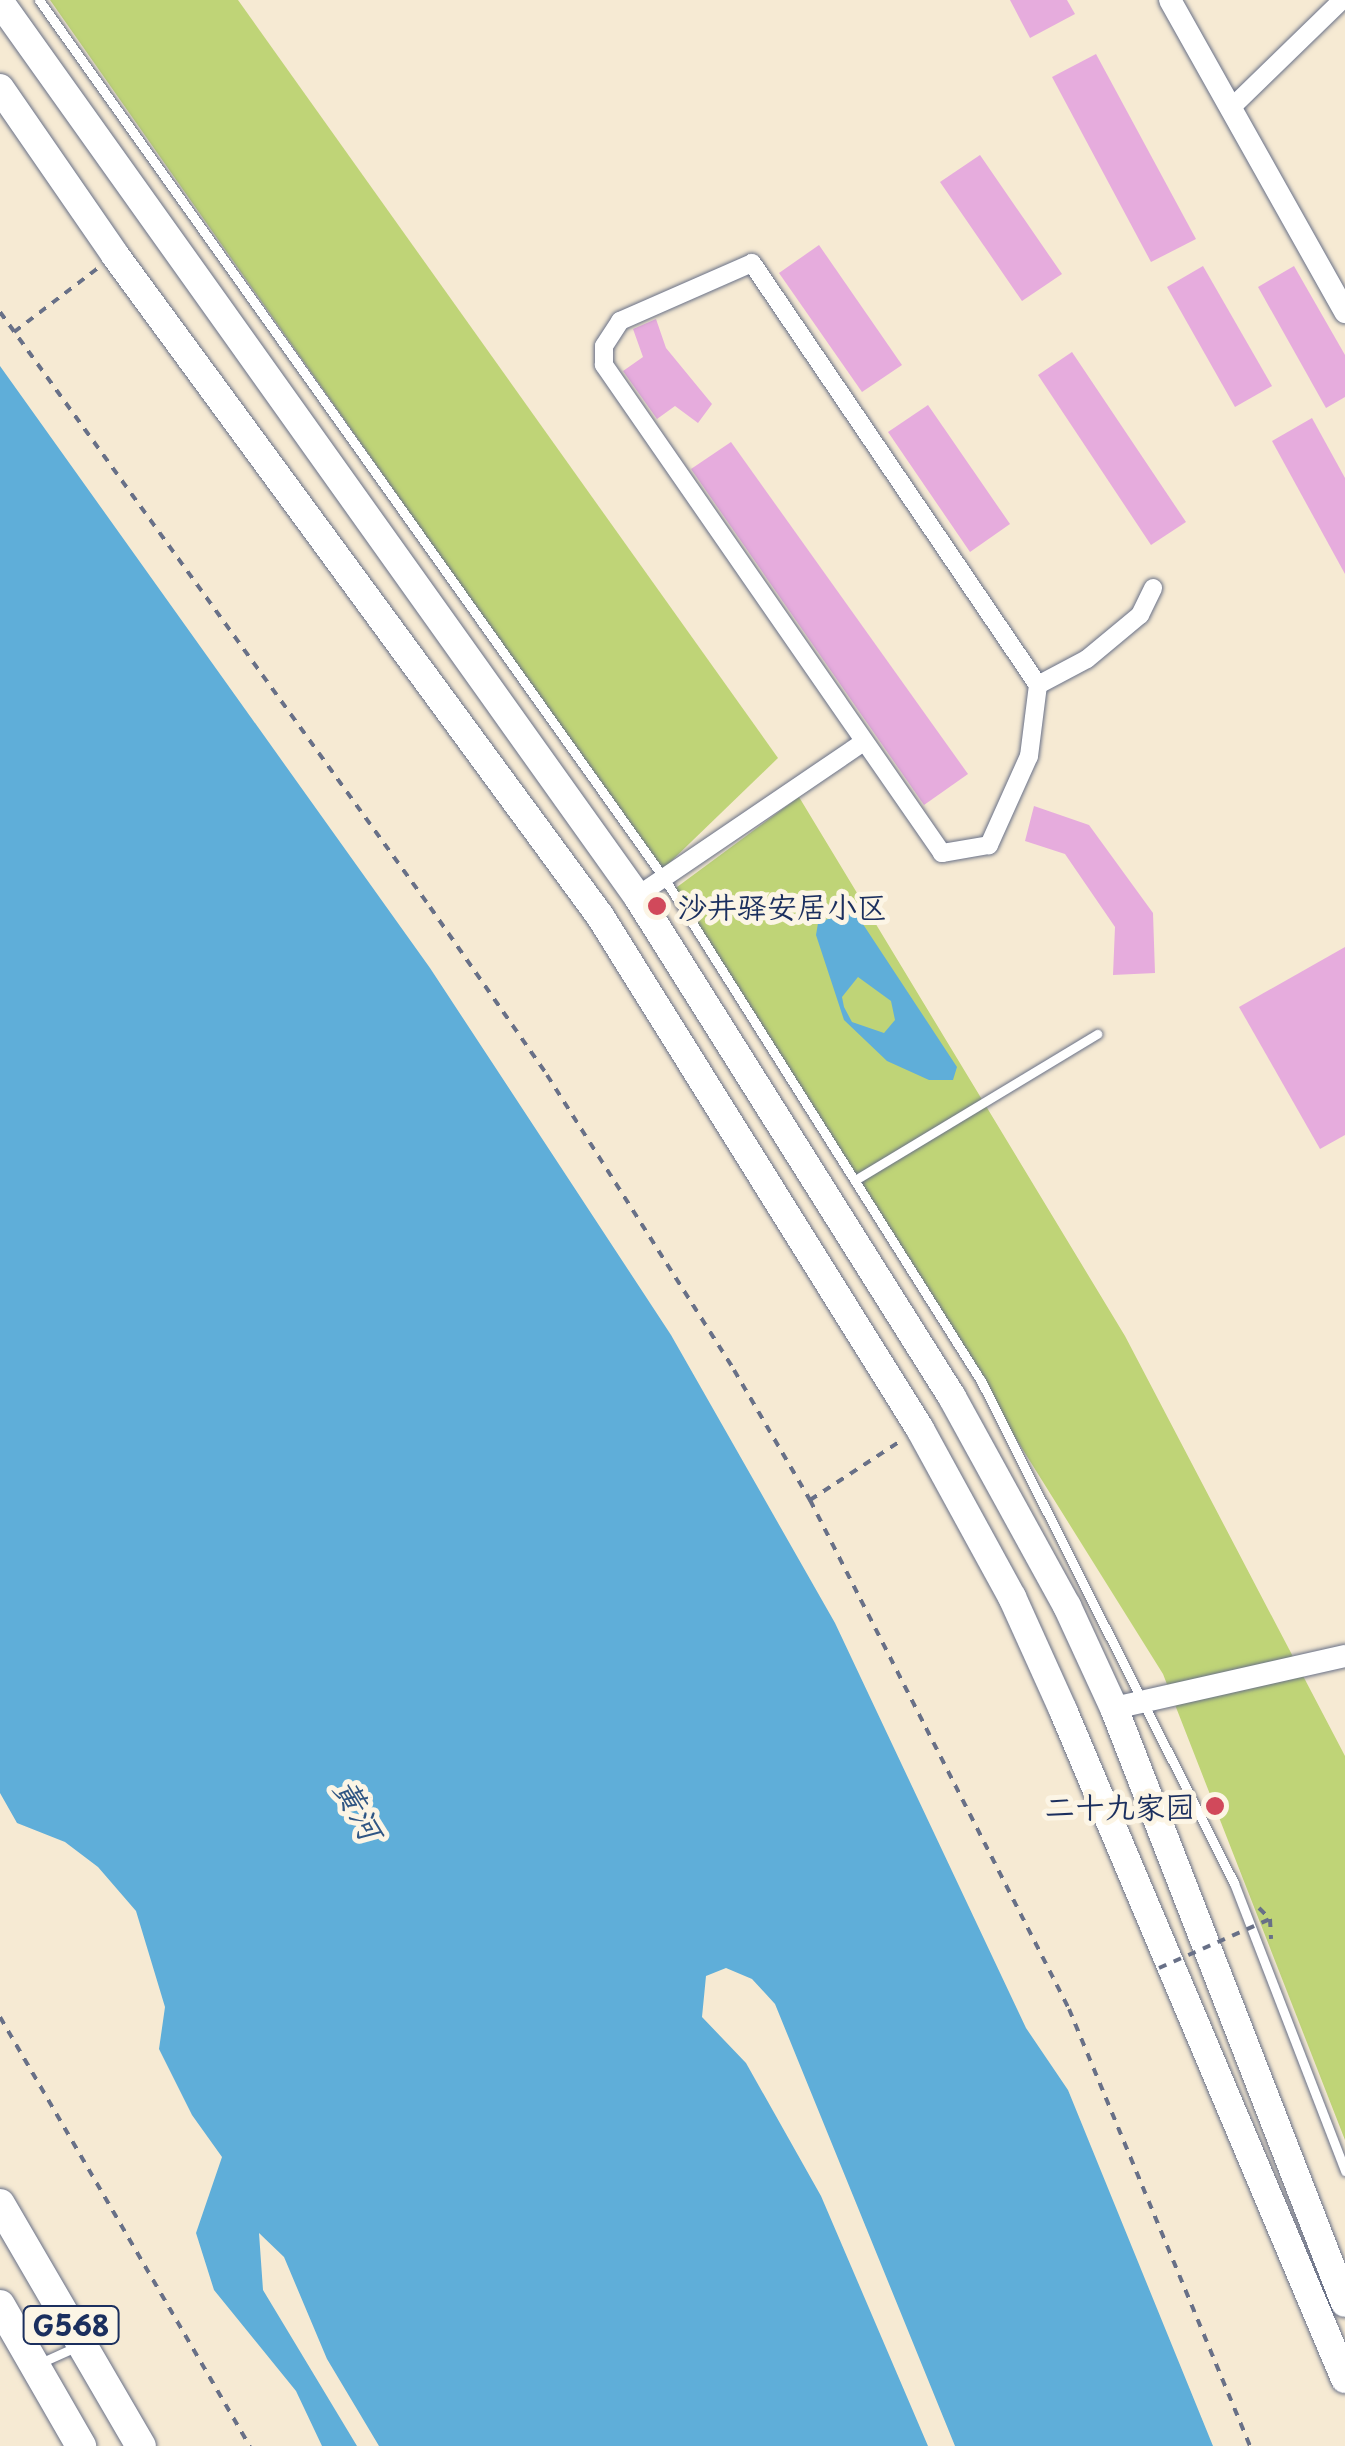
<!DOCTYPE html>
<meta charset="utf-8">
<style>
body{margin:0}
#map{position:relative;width:1345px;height:2446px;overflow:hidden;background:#f6ead3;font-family:"Playpen Sans","LXGW WenKai TC",sans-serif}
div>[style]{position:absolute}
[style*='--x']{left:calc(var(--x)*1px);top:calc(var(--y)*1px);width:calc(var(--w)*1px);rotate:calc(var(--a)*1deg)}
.green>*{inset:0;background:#bfd477}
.water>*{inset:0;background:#5faed9}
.building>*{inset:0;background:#e6acdd}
.path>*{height:4px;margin-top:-2px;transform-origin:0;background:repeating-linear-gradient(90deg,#687087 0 8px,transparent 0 16px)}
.roads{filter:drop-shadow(0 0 2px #687087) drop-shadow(0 0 2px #687087)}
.service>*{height:9px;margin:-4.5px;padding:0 4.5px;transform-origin:4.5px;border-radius:4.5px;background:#fff}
.minor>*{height:18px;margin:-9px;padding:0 9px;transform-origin:9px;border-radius:9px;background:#fff}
.tertiary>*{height:22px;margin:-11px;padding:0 11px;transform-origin:11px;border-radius:11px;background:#fff}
.primary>*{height:28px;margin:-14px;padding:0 14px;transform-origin:14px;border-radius:14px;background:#fff}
.trunk>*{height:30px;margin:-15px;padding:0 15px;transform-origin:15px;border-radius:15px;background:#fff}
.path-bridge>*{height:4px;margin-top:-2px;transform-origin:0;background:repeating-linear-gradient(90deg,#687087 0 8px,transparent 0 16px)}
.dots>*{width:28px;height:28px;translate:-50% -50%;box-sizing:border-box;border:5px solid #fcf5e5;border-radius:50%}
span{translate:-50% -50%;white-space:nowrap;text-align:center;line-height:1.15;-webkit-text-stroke:10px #fcf5e5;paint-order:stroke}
.shield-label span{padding:2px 8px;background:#fcf5e5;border:2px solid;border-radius:8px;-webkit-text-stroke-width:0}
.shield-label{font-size:28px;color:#1b2f5e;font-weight:700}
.poi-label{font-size:30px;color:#1b2f5e}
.left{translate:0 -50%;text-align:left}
.right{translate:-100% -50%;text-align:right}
.water-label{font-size:32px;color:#2f5583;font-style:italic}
</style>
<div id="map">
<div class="green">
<div style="clip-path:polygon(50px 0,238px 0,778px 758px,661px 871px)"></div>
<div style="clip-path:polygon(799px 797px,1125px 1336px,1345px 1756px,1345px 2140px,1163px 1674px,673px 890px)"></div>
</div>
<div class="water">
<div style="clip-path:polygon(0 366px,430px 968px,671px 1335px,835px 1623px,1026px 2028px,1068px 2090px,1213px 2446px,955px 2446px,775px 2004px,752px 1979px,726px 1968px,706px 1976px,702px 2017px,746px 2063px,821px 2196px,928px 2446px,379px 2446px,327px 2359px,284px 2257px,259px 2233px,263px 2290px,357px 2446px,322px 2446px,296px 2391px,214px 2290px,196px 2233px,222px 2157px,192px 2115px,159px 2049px,165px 2007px,136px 1911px,98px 1867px,65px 1842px,17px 1823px,0 1793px)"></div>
<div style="clip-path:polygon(evenodd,853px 909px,957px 1067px,953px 1080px,929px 1080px,887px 1061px,844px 1020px,816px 935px,818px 923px,853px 909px,858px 977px,891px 1001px,895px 1020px,884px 1033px,852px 1022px,844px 1007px,842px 997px,858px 977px)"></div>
</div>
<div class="building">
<div style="clip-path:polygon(1010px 0,1067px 0,1075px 14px,1030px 38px)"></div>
<div style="clip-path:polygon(1096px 54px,1196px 239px,1151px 262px,1052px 77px)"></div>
<div style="clip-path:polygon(980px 155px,1062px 274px,1022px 301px,940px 182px)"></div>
<div style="clip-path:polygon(819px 245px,902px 365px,862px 392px,779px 273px)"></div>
<div style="clip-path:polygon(1203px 266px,1272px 386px,1235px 407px,1167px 287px)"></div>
<div style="clip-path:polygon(1294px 266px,1345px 355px,1345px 397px,1326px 408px,1258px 287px)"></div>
<div style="clip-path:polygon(656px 319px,666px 348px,712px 404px,698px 423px,675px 406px,657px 419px,623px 371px,643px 357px,633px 329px)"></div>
<div style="clip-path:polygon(1072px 352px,1186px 522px,1151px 545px,1038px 375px)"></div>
<div style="clip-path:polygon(928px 405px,1010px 524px,970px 552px,888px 432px)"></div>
<div style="clip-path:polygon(1312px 418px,1345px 478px,1345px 574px,1272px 441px)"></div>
<div style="clip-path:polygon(731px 442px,968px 774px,924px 805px,691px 469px)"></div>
<div style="clip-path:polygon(1034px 806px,1089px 825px,1153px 913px,1155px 973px,1113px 975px,1115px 927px,1065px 854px,1025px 841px)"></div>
<div style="clip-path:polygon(1345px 947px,1345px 1135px,1320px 1149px,1239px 1007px)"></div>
</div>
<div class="path">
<div style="--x:0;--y:312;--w:734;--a:54.14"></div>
<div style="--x:430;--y:907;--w:205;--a:55.1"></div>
<div style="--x:547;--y:1075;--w:349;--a:57.6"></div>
<div style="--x:734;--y:1370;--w:151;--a:59.7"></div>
<div style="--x:810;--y:1500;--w:571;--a:63.03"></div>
<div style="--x:1069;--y:2009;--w:473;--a:67.5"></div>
<div style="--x:14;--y:332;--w:106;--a:-37.3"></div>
<div style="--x:810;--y:1500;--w:110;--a:-33.1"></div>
<div style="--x:1259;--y:1908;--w:16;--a:45"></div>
<div style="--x:1270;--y:1919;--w:20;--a:87"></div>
<div style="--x:0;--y:2017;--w:497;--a:59.8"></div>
</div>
<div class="roads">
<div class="service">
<div style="--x:39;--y:0;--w:1078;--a:54.56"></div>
<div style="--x:664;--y:878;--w:595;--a:57.78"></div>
<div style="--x:981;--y:1381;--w:562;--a:63.25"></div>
<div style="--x:1234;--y:1883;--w:309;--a:68.9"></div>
<div style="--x:855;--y:1180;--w:283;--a:-31.1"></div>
<div style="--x:38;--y:2364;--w:44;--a:-24.2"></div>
</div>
<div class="minor">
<div style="--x:1231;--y:108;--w:155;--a:-44.2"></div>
<div style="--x:752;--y:263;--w:510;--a:55.87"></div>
<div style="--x:1038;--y:685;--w:72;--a:97.2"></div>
<div style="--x:1029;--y:756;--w:98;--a:114.2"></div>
<div style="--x:989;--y:845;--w:48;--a:170.3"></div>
<div style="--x:942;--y:853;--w:594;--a:-124.71"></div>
<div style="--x:604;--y:365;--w:19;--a:-90"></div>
<div style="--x:604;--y:346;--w:30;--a:-57"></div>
<div style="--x:620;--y:321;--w:144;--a:-23.7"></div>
<div style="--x:1038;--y:685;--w:55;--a:-28"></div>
<div style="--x:1087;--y:659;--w:69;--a:-39.7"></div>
<div style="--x:1140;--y:615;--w:30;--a:-64"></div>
<div style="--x:637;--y:896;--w:271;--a:-34.2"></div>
</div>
<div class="tertiary">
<div style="--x:1170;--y:0;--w:358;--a:60.7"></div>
<div style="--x:1114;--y:1708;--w:237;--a:-12.7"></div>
</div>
<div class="primary">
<div style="--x:0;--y:2;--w:1098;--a:54.53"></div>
<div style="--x:637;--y:896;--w:592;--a:57.84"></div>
<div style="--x:952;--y:1397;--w:239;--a:61.2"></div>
<div style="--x:1067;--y:1606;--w:112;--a:65.3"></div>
<div style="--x:1114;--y:1708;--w:638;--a:68.78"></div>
<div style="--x:0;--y:88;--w:203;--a:55.4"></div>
<div style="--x:115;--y:255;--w:820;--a:53.73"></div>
<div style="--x:600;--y:916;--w:605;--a:58.04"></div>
<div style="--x:920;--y:1429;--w:192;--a:61.3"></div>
<div style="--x:1012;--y:1597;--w:124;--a:65.7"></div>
<div style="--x:1063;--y:1710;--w:726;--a:67.14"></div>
</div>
<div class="trunk">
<div style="--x:0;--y:2204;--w:280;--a:59.8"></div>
<div style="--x:0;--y:2305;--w:163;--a:60.1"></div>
</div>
</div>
<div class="path-bridge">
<div style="--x:1159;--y:1968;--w:121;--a:-23.8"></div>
</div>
<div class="dots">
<div style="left:657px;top:906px;background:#d1495b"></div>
<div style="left:1215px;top:1806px;background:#d1495b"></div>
</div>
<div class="shield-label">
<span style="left:71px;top:2325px">G568</span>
</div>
<div class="poi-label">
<span class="left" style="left:677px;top:906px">沙井驿安居小区</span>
<span class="right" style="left:1195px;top:1806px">二十九家园</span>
</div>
<div class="water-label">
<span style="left:359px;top:1809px;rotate:61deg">黄河</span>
</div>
</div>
